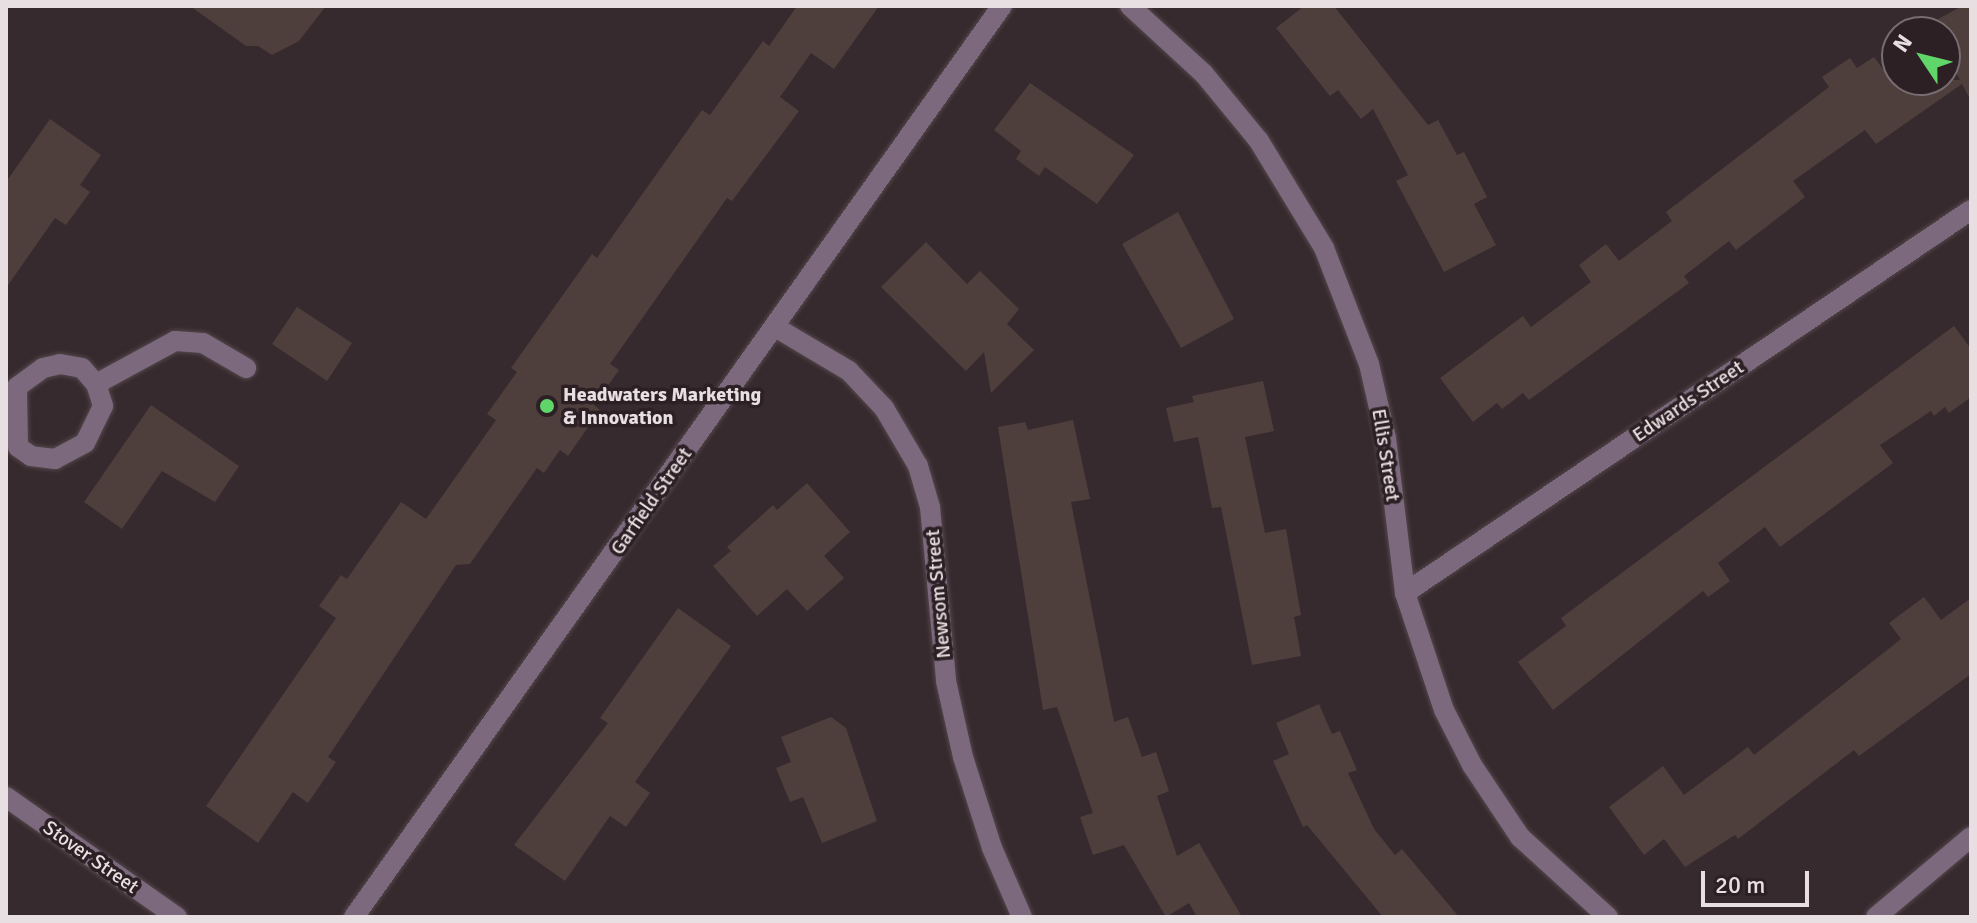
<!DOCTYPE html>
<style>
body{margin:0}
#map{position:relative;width:1977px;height:923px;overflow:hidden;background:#372a2e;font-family:Signika,sans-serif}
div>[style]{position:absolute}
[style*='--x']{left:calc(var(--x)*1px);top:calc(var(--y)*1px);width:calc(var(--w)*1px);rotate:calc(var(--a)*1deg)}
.building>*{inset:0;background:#4e3f3d}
.roads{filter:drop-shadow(0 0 2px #53474b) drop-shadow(0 0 2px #53474b)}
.minor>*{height:20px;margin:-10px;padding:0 10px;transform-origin:10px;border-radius:10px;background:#7c697d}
.dots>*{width:22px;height:22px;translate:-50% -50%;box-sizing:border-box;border:4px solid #2d2025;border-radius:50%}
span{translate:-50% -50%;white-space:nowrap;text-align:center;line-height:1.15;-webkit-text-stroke:7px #2d2025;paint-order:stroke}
.poi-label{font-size:20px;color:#e8dfe2;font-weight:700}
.left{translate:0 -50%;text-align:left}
.street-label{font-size:20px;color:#e8dfe2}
.frame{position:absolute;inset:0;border:8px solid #e8dfe2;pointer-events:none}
.north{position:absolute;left:1881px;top:16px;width:80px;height:80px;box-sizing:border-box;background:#2d2025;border:2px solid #786c71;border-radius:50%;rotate:305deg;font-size:22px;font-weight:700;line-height:32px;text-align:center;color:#e8dfe2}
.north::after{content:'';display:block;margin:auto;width:28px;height:36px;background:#60d56a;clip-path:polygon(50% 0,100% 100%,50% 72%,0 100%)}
.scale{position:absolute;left:1701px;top:871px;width:108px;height:36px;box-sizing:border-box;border:4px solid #e8dfe2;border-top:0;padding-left:10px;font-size:24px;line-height:28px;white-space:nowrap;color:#e8dfe2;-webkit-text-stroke:6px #2d2025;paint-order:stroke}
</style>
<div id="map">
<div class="building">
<div style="clip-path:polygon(190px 6px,326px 6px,299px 41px,272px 55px,258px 46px,246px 46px)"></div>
<div style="clip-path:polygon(797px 6px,879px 6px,834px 69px,811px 53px,780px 97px,799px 111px,732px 201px,727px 198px,610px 364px,619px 370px,594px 405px,600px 410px,568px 456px,560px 450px,544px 473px,537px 468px,470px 564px,456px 565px,328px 757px,336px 762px,308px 803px,293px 792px,258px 843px,206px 806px,336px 618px,319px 606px,341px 575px,347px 579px,401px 502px,426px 519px,496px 420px,487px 414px,517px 372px,511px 368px,592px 254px,597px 258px,702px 110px,710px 115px,763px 41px,769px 46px)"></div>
<div style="clip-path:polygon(1304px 6px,1334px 6px,1428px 125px,1438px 120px,1457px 155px,1464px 152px,1487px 197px,1474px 204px,1496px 245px,1444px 272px,1396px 181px,1408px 175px,1373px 109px,1361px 119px,1338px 90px,1330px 96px,1276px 28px)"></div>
<div style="clip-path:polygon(1962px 6px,1971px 6px,1971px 101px,1962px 84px,1876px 144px,1865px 130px,1793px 181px,1805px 197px,1736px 250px,1729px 241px,1684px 276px,1689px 283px,1529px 400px,1523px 393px,1502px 409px,1497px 403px,1473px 422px,1440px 378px,1523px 316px,1531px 327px,1591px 282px,1579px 265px,1606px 244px,1619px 261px,1672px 221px,1666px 212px,1829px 87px,1822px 77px,1850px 58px,1857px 68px,1874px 57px,1891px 80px,1960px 80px,1945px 53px,1945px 32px,1934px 32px,1929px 24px)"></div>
<div style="clip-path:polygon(1030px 83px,1134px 155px,1097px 204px,1045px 167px,1039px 176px,1016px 159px,1021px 151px,994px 130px)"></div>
<div style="clip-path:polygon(50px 119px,101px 155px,80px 185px,90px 192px,66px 225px,55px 218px,6px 288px,6px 182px)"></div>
<div style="clip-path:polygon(1178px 212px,1234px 319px,1181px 348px,1122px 244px)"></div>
<div style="clip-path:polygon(926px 242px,967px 284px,980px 271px,1019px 309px,1007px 324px,1034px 350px,991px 393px,984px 352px,966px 371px,881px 287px)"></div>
<div style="clip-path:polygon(297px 307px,352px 343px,327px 381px,272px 344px)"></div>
<div style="clip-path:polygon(1954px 326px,1971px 349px,1971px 397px,1949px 413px,1945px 407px,1934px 416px,1931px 411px,1880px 445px,1893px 463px,1780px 547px,1765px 527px,1718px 563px,1730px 581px,1708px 597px,1703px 591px,1553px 710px,1518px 662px,1566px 626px,1561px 618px)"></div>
<div style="clip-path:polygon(1263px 381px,1274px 431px,1245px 437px,1265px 533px,1286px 529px,1301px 615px,1294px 617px,1301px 656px,1252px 665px,1221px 507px,1212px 508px,1198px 437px,1174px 442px,1166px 408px,1194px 402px,1192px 396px)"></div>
<div style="clip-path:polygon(151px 405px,239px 466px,215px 502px,162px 471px,122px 529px,84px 502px)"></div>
<div style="clip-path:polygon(1073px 420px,1090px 499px,1071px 502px,1114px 722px,1128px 717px,1142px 757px,1156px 752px,1169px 791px,1157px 796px,1177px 856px,1199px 843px,1242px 917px,1197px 917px,1189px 903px,1166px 917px,1124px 845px,1093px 855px,1080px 817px,1093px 813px,1057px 707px,1043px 710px,998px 427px,1025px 422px,1028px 430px)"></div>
<div style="clip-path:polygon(807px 483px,850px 532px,824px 556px,844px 578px,807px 611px,787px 589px,757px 616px,713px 566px,731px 551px,727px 547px,773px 505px,777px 510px)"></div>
<div style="clip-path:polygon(1924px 597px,1941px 620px,1971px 598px,1971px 674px,1859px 756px,1854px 750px,1738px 839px,1735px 835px,1685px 867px,1664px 839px,1644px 855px,1609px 807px,1663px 766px,1684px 795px,1748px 747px,1754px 755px,1901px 639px,1889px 623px)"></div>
<div style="clip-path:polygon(678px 608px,731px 646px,635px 782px,650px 793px,626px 827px,610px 816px,565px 881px,514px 845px,608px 723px,600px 718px)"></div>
<div style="clip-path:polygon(1319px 704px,1332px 734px,1340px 731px,1357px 770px,1348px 773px,1374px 829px,1395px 855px,1402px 849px,1459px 917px,1383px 917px,1307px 825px,1303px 827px,1273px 761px,1289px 754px,1276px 723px)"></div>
<div style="clip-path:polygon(831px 717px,846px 728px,877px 821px,822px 843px,803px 797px,790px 802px,776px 768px,791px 762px,781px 737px)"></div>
</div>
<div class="roads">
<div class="minor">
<div style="--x:1130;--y:6;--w:100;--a:42.6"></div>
<div style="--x:1204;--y:74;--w:87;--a:50.6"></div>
<div style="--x:1259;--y:141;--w:125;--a:58.7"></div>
<div style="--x:1324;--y:248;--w:124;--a:68.8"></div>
<div style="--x:1369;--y:364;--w:76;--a:77.1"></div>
<div style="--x:1386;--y:438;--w:156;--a:83"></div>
<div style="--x:1405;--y:593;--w:123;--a:71.6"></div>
<div style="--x:1444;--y:710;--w:62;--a:63"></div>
<div style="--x:1472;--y:765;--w:87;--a:56.3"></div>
<div style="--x:1520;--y:837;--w:119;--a:42.3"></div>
<div style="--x:775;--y:327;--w:86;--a:30.7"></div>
<div style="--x:849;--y:371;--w:51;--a:46.6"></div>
<div style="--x:884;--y:408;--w:67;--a:59.6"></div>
<div style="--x:918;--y:466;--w:43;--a:73.7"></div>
<div style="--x:930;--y:507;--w:175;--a:84.7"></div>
<div style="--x:946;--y:681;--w:78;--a:77.4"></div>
<div style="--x:963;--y:757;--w:96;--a:72.3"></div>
<div style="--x:992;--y:848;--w:75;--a:66.5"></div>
<div style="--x:60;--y:364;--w:22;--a:10"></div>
<div style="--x:82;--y:368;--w:21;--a:49"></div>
<div style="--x:96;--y:384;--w:23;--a:72"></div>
<div style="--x:103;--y:406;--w:41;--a:115.9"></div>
<div style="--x:85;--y:443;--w:34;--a:152"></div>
<div style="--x:55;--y:459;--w:24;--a:-173"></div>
<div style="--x:31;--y:456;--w:16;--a:-145"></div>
<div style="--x:18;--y:447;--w:60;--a:-91"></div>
<div style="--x:17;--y:387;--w:32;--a:-36"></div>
<div style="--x:43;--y:368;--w:17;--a:-13"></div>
<div style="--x:96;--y:384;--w:90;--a:-28.6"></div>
<div style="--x:175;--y:341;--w:28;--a:4"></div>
<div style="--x:203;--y:343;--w:50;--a:30.2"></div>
<div style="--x:1405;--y:593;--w:683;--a:-34.09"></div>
<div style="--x:6;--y:797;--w:209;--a:35.1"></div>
<div style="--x:354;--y:917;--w:1118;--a:-54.58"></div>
<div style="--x:1876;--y:917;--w:124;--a:-40.1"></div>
</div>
</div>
<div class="dots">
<div style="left:547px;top:406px;background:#60d56a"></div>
</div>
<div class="poi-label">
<span class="left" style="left:563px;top:406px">Headwaters Marketing<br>&amp; Innovation</span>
</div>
<div class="street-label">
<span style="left:1688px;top:401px;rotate:-34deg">Edwards Street</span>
<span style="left:1386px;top:455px;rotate:81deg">Ellis Street</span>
<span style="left:651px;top:501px;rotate:-55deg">Garfield Street</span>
<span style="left:938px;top:594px;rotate:-95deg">Newsom Street</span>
<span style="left:91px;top:857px;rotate:35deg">Stover Street</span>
</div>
<div class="frame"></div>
<div class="north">N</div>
<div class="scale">20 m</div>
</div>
